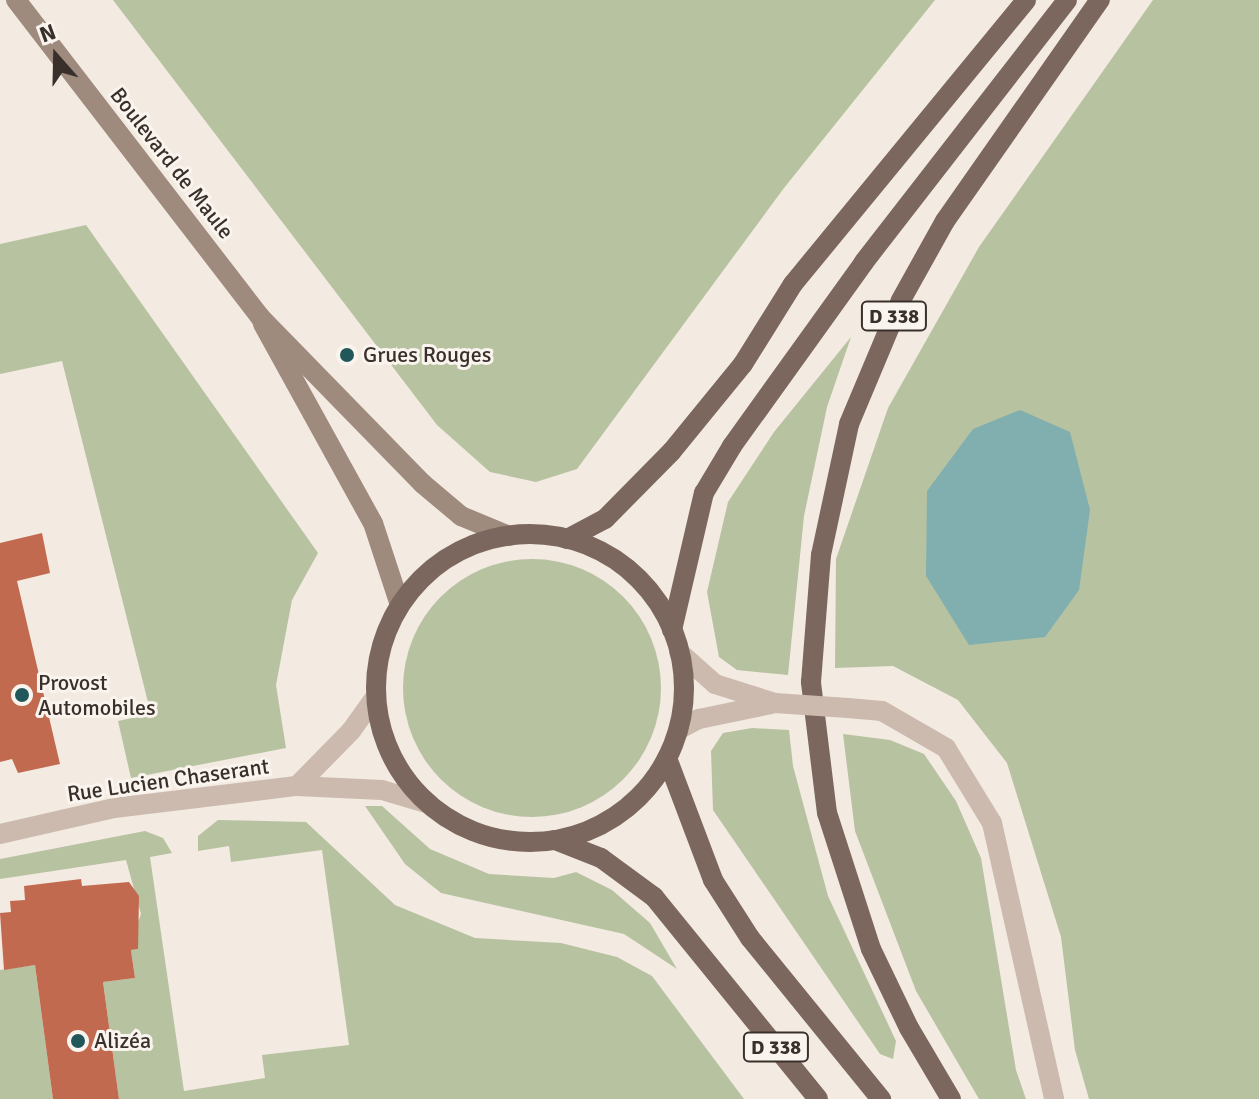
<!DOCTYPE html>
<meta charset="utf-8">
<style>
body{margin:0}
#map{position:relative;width:1259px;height:1099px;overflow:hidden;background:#f3eae1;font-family:Signika,sans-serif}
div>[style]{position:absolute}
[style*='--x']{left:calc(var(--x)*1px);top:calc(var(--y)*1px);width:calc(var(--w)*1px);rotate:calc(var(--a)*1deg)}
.green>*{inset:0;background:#b7c2a1}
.round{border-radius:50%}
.water>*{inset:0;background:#81aeaf}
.building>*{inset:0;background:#c26a50}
.street>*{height:20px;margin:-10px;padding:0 10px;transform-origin:10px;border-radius:10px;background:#cbbaad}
.secondary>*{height:20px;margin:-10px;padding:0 10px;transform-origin:10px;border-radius:10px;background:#9f8a7e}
.primary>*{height:20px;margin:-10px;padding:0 10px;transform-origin:10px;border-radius:10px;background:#7b675d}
.primary>.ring{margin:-10px;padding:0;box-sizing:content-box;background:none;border:20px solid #7b675d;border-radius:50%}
.street-bridge>*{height:20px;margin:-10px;padding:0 10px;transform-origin:10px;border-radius:10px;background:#cbbaad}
.dots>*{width:22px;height:22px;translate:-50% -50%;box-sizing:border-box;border:4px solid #faf4ee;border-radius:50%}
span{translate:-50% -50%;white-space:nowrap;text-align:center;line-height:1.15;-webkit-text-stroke:6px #faf4ee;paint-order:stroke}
.shield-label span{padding:2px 6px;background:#faf4ee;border:2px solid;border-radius:6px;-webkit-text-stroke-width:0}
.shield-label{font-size:20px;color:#3a302b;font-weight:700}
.street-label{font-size:22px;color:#3a302b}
.poi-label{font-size:22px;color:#3a302b}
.left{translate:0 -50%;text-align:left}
.north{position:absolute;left:16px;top:16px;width:80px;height:80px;-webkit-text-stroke:6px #faf4ee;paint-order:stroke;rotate:340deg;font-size:22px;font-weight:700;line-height:32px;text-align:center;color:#3a302b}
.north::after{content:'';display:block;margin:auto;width:28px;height:36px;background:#3a302b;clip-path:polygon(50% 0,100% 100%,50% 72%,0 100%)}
</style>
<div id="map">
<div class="green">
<div style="clip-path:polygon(113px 0,935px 0,784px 188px,577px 469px,536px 482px,490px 472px,437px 425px)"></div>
<div style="clip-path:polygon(1153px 0,1259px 0,1259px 1099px,1089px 1099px,1075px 1050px,1061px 937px,1007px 763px,958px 700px,893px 666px,835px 668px,836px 559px,888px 408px,979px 247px)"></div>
<div style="clip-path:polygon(86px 225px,318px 553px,292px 600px,276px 685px,286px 748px,131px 778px,118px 721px,151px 714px,62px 361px,0 374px,0 244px)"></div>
<div style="clip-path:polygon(851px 337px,827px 407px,804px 516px,788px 675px,737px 670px,719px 657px,707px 592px,728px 502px,774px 432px)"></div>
<div class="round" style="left:403px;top:559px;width:258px;height:258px"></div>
<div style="clip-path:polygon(752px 728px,789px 730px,793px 766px,828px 896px,896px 1041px,893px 1059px,880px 1054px,713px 810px,711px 751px,723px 733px)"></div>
<div style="clip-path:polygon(843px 734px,890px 740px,924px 754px,956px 801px,981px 858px,1016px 1070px,1026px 1099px,979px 1099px,916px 991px,855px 831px)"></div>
<div style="clip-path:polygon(365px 806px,382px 806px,430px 849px,489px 874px,554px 878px,576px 872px,612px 890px,650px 923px,677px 969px,624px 934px,441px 893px,405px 864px)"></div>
<div style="clip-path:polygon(218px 820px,306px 822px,395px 905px,475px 938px,561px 943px,617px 957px,652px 976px,744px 1099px,119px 1099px,103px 982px,135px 978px,131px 950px,138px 949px,135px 930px,141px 914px,126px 860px,0 879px,0 859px,145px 831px,163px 838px,172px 853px,150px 857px,184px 1091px,265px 1078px,262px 1055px,349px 1045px,322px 850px,231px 862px,229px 846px,198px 851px,198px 836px)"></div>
<div style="clip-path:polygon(35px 965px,53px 1099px,0 1099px,0 970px)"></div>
</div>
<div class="water">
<div style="clip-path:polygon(1020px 410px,1070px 432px,1090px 510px,1079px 590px,1045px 637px,969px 645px,926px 576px,927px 491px,973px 429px)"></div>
</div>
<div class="building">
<div style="clip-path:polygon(42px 533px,50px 573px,17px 581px,60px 764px,18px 773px,12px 759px,0 762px,0 543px)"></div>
<div style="clip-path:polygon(81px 879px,82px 886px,129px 882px,139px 896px,138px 949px,131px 950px,135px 978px,103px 982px,119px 1099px,53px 1099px,35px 965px,4px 970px,0 913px,11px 912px,10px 901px,25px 900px,24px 886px)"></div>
</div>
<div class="street">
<div style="--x:679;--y:652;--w:48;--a:41.6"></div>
<div style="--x:715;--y:684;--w:63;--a:17.6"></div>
<div style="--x:848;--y:708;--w:34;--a:5"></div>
<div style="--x:882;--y:711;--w:74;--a:30"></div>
<div style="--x:946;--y:748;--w:88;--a:58.5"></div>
<div style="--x:992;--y:823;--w:283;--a:77.3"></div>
<div style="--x:678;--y:730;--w:24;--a:-28"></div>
<div style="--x:699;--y:719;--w:74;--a:-11.8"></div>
<div style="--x:297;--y:786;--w:77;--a:-45.5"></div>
<div style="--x:351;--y:731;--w:43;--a:-54.5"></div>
<div style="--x:0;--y:834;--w:117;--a:-12.8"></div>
<div style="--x:114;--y:808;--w:184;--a:-6.9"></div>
<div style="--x:297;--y:786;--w:85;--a:2.7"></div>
<div style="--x:382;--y:790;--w:49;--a:16.6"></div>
</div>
<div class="secondary">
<div style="--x:16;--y:0;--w:400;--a:52.4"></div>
<div style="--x:260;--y:317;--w:233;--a:45.7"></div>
<div style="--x:423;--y:484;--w:50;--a:40.1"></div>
<div style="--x:461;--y:516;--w:52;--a:22.6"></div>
<div style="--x:263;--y:324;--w:227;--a:61.1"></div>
<div style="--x:373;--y:523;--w:86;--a:71.8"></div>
</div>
<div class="primary">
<div class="ring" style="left:376px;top:534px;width:288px;height:288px"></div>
<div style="--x:567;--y:539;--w:43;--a:-27.8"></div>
<div style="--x:605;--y:519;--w:95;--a:-45.4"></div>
<div style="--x:672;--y:451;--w:112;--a:-50.8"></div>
<div style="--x:743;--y:364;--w:94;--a:-58"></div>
<div style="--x:793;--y:284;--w:367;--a:-50.6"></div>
<div style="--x:672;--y:630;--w:141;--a:-76.9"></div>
<div style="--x:704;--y:493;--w:55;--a:-59.2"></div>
<div style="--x:732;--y:446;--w:226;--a:-54.3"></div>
<div style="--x:864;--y:262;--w:331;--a:-52.2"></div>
<div style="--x:667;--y:758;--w:130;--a:69.3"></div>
<div style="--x:713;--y:880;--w:69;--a:57.5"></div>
<div style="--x:750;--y:938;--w:208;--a:50.9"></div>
<div style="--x:555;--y:840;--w:49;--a:21.4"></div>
<div style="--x:601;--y:858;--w:66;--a:36.3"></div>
<div style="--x:654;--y:897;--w:260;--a:50.9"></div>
<div style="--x:951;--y:1099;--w:82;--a:-120.6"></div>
<div style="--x:909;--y:1028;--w:88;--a:-115.7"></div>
<div style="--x:871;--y:949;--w:143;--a:-107.9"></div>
<div style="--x:827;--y:813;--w:132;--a:-97"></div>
<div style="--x:811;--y:682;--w:127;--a:-85.5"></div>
<div style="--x:821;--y:555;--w:134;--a:-77.9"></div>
<div style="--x:849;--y:424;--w:134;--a:-67.2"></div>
<div style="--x:901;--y:300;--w:90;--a:-60.9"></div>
<div style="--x:945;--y:221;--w:270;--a:-55"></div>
</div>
<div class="street-bridge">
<div style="--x:775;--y:703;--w:73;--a:3.9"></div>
</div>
<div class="dots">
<div style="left:347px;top:355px;background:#21575a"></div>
<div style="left:22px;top:695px;background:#21575a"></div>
<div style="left:78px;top:1041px;background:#21575a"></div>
</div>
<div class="shield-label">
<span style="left:894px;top:316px">D 338</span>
<span style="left:776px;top:1047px">D 338</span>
</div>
<div class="street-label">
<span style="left:172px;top:163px;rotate:52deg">Boulevard de Maule</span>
<span style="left:168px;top:780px;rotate:-8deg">Rue Lucien Chaserant</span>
</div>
<div class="poi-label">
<span class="left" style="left:363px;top:355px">Grues Rouges</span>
<span class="left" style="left:38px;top:695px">Provost<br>Automobiles</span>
<span class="left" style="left:94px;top:1041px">Alizéa</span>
</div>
<div class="north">N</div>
</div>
